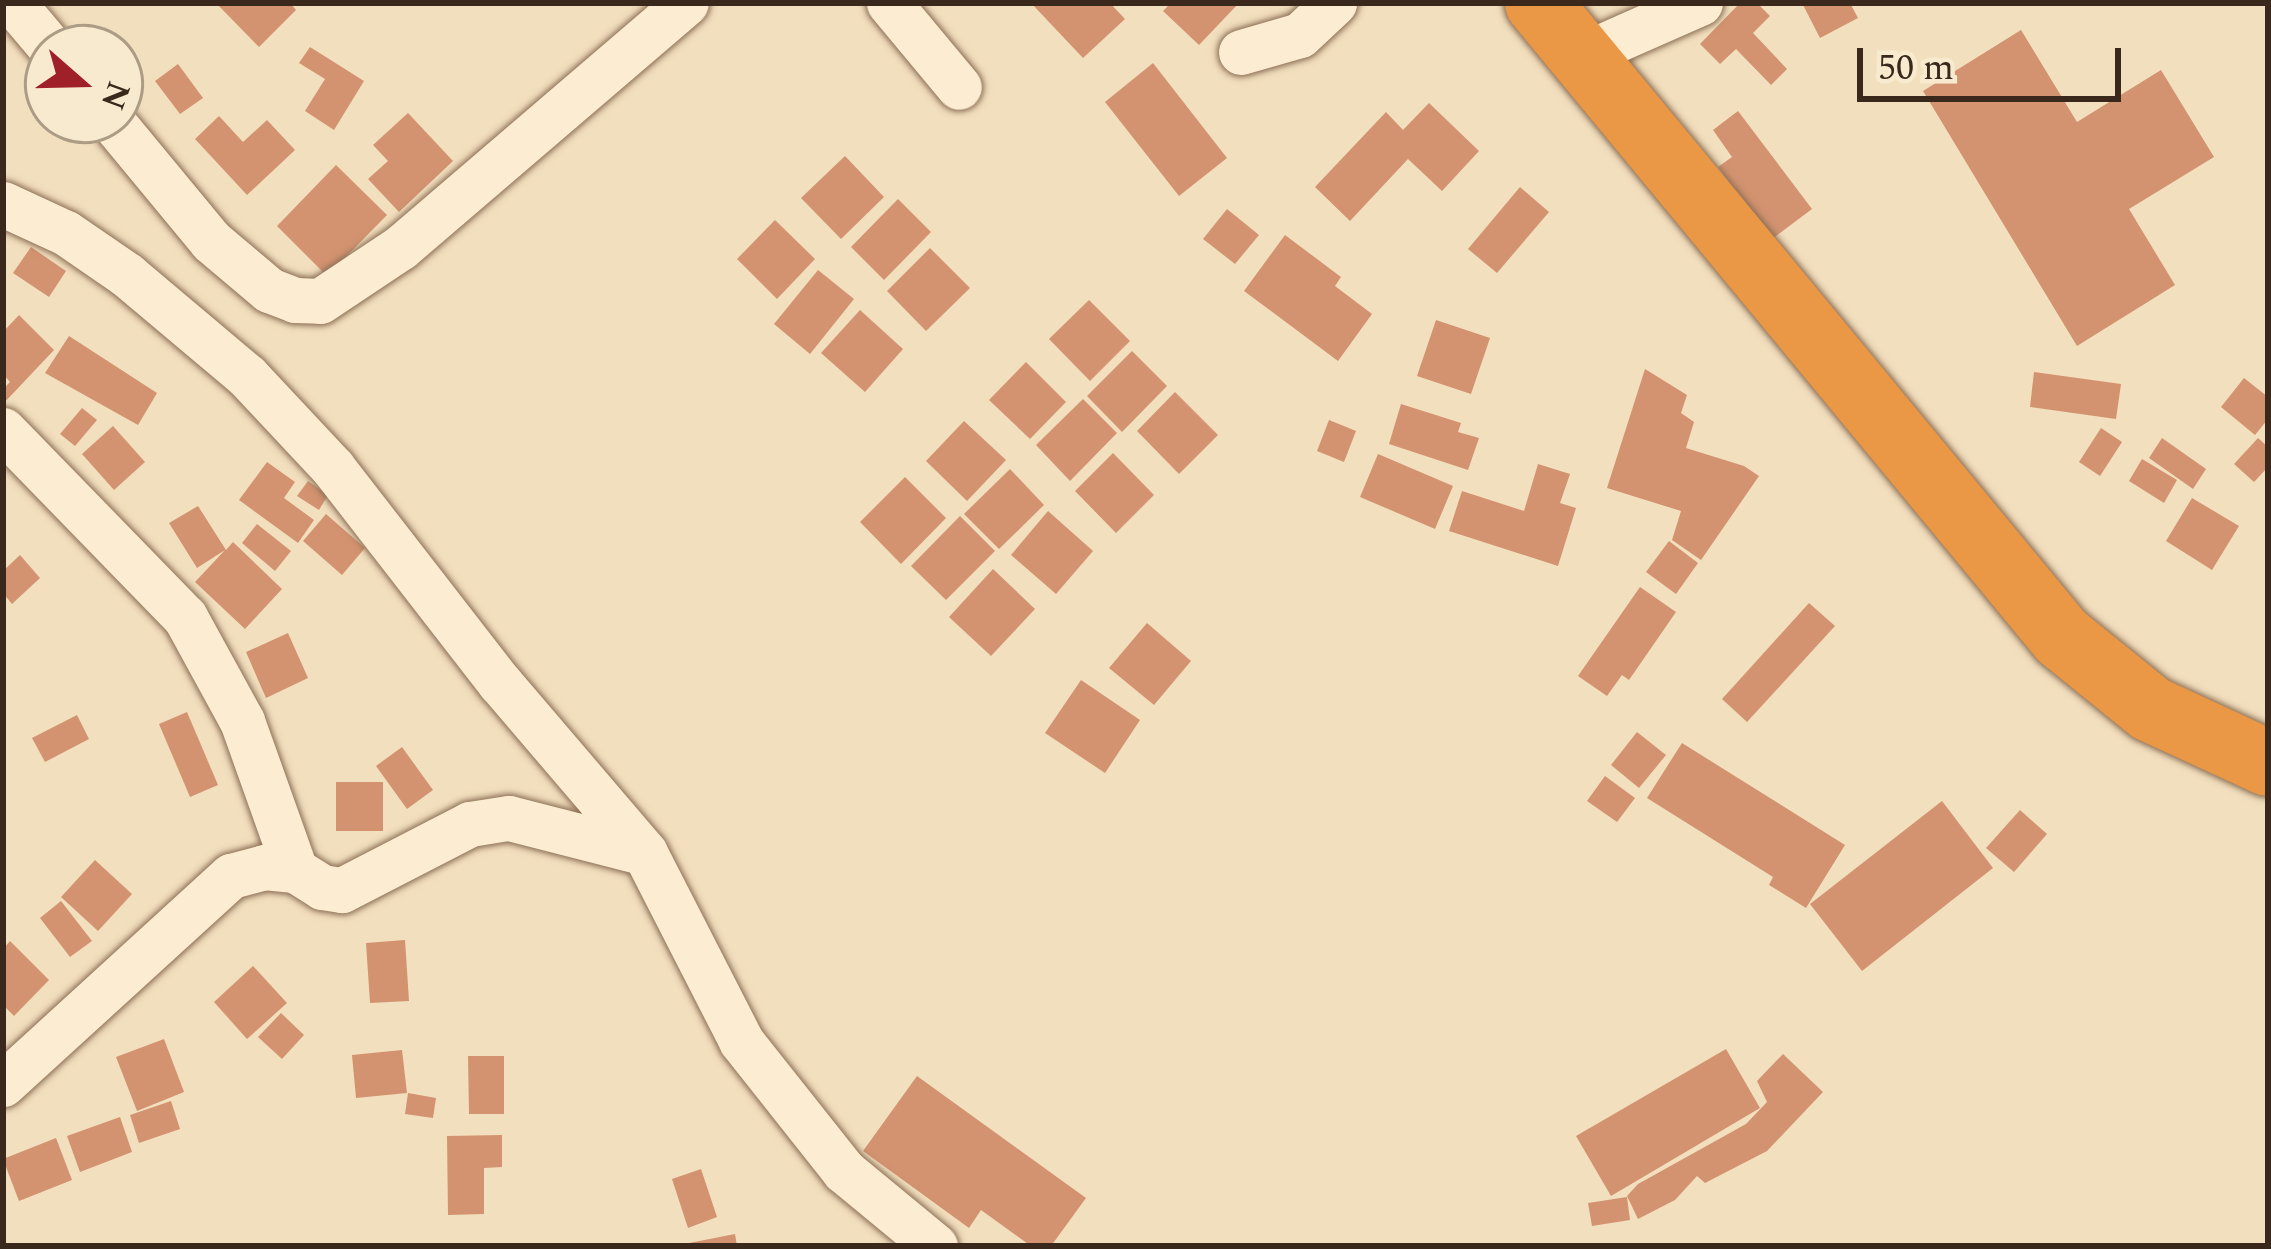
<!DOCTYPE html>
<style>
body{margin:0}
#map{position:relative;width:2271px;height:1249px;overflow:hidden;background:#f2dfbe;font-family:Spectral,serif}
div>[style]{position:absolute}
[style*='--x']{left:calc(var(--x)*1px);top:calc(var(--y)*1px);width:calc(var(--w)*1px);rotate:calc(var(--a)*1deg)}
.building>*{inset:0;background:#d39370}
.roads{filter:drop-shadow(0 0 3px #8c6f55) drop-shadow(0 0 3px #8c6f55)}
.minor>*{height:45px;margin:-22.5px;padding:0 22.5px;transform-origin:22.5px;border-radius:22.5px;background:#fcedd2}
.highway>*{height:66px;margin:-33px;padding:0 33px;transform-origin:33px;border-radius:33px;background:#ea9746}
span{translate:-50% -50%;white-space:nowrap;text-align:center;line-height:1.15;-webkit-text-stroke:9px #f8eace;paint-order:stroke}
.frame{position:absolute;inset:0;border:6px solid #39281b;pointer-events:none}
.north{position:absolute;left:24px;top:24px;width:120px;height:120px;box-sizing:border-box;background:#f8eace;border:3px solid #ac9c86;border-radius:50%;rotate:110deg;font-size:33px;font-weight:700;line-height:48px;text-align:center;color:#39281b}
.north::after{content:'';display:block;margin:auto;width:42px;height:54px;background:#a02029;clip-path:polygon(50% 0,100% 100%,50% 72%,0 100%)}
.scale{position:absolute;left:1857px;top:48px;width:264px;height:54px;box-sizing:border-box;border:6px solid #39281b;border-top:0;padding-left:15px;font-size:36px;line-height:42px;white-space:nowrap;color:#39281b;-webkit-text-stroke:9px #f8eace;paint-order:stroke}
</style>
<div id="map">
<div class="building">
<div style="clip-path:polygon(216px 3px,290px 3px,296px 10px,259px 47px)"></div>
<div style="clip-path:polygon(1031px 3px,1110px 3px,1125px 19px,1083px 58px)"></div>
<div style="clip-path:polygon(1171px 3px,1239px 3px,1199px 45px,1163px 11px)"></div>
<div style="clip-path:polygon(1740px 3px,1757px 3px,1770px 16px,1753px 33px,1787px 69px,1771px 85px,1736px 49px,1720px 64px,1700px 44px)"></div>
<div style="clip-path:polygon(1802px 3px,1850px 3px,1858px 18px,1820px 38px)"></div>
<div style="clip-path:polygon(2021px 30px,2077px 122px,2161px 70px,2214px 157px,2129px 209px,2175px 285px,2077px 346px,1923px 91px)"></div>
<div style="clip-path:polygon(310px 47px,364px 81px,334px 130px,305px 111px,325px 79px,299px 63px)"></div>
<div style="clip-path:polygon(1153px 63px,1227px 158px,1179px 196px,1105px 102px)"></div>
<div style="clip-path:polygon(178px 64px,203px 98px,180px 114px,155px 81px)"></div>
<div style="clip-path:polygon(1429px 103px,1479px 151px,1442px 191px,1408px 159px,1350px 221px,1315px 187px,1386px 112px,1403px 130px)"></div>
<div style="clip-path:polygon(1738px 111px,1812px 209px,1772px 239px,1718px 167px,1732px 157px,1713px 130px)"></div>
<div style="clip-path:polygon(408px 113px,453px 161px,399px 212px,368px 179px,388px 161px,373px 145px)"></div>
<div style="clip-path:polygon(219px 116px,243px 142px,267px 120px,295px 150px,247px 195px,195px 139px)"></div>
<div style="clip-path:polygon(845px 156px,884px 197px,841px 239px,801px 198px)"></div>
<div style="clip-path:polygon(336px 165px,387px 215px,327px 276px,277px 226px)"></div>
<div style="clip-path:polygon(1520px 187px,1549px 212px,1497px 273px,1468px 249px)"></div>
<div style="clip-path:polygon(898px 199px,931px 232px,884px 280px,851px 247px)"></div>
<div style="clip-path:polygon(1227px 209px,1259px 235px,1235px 264px,1203px 239px)"></div>
<div style="clip-path:polygon(775px 220px,815px 259px,777px 299px,737px 259px)"></div>
<div style="clip-path:polygon(1285px 235px,1341px 277px,1335px 286px,1372px 314px,1338px 361px,1244px 291px)"></div>
<div style="clip-path:polygon(31px 247px,66px 271px,49px 297px,13px 273px)"></div>
<div style="clip-path:polygon(930px 248px,970px 288px,926px 331px,887px 291px)"></div>
<div style="clip-path:polygon(818px 270px,854px 299px,810px 354px,774px 324px)"></div>
<div style="clip-path:polygon(1089px 300px,1130px 341px,1090px 381px,1049px 339px)"></div>
<div style="clip-path:polygon(860px 310px,903px 349px,865px 392px,821px 353px)"></div>
<div style="clip-path:polygon(19px 315px,54px 350px,3px 404px,3px 389px,10px 382px,3px 374px,3px 332px)"></div>
<div style="clip-path:polygon(1436px 320px,1490px 338px,1471px 394px,1417px 376px)"></div>
<div style="clip-path:polygon(69px 336px,157px 393px,138px 425px,45px 373px)"></div>
<div style="clip-path:polygon(1132px 351px,1167px 386px,1122px 432px,1087px 396px)"></div>
<div style="clip-path:polygon(1026px 362px,1066px 402px,1030px 439px,989px 400px)"></div>
<div style="clip-path:polygon(1645px 369px,1687px 395px,1681px 413px,1694px 422px,1686px 448px,1744px 466px,1759px 476px,1701px 560px,1672px 540px,1681px 511px,1607px 488px)"></div>
<div style="clip-path:polygon(2034px 372px,2121px 384px,2116px 419px,2030px 407px)"></div>
<div style="clip-path:polygon(2244px 378px,2268px 397px,2268px 419px,2255px 435px,2221px 407px)"></div>
<div style="clip-path:polygon(1175px 392px,1218px 435px,1179px 474px,1137px 431px)"></div>
<div style="clip-path:polygon(1083px 399px,1117px 433px,1070px 481px,1036px 445px)"></div>
<div style="clip-path:polygon(1401px 404px,1461px 423px,1458px 432px,1479px 438px,1468px 470px,1389px 444px)"></div>
<div style="clip-path:polygon(82px 408px,97px 420px,75px 446px,60px 434px)"></div>
<div style="clip-path:polygon(1329px 420px,1356px 431px,1344px 462px,1317px 451px)"></div>
<div style="clip-path:polygon(964px 421px,1006px 460px,967px 501px,926px 461px)"></div>
<div style="clip-path:polygon(113px 426px,145px 462px,114px 490px,82px 454px)"></div>
<div style="clip-path:polygon(2101px 428px,2122px 442px,2100px 476px,2079px 462px)"></div>
<div style="clip-path:polygon(2162px 438px,2206px 469px,2193px 489px,2149px 458px)"></div>
<div style="clip-path:polygon(2258px 438px,2268px 447px,2268px 467px,2254px 482px,2234px 464px)"></div>
<div style="clip-path:polygon(1113px 453px,1154px 495px,1116px 533px,1075px 491px)"></div>
<div style="clip-path:polygon(1378px 454px,1453px 486px,1435px 529px,1360px 497px)"></div>
<div style="clip-path:polygon(2142px 459px,2177px 480px,2164px 503px,2129px 481px)"></div>
<div style="clip-path:polygon(267px 462px,295px 482px,284px 498px,314px 520px,298px 543px,239px 500px)"></div>
<div style="clip-path:polygon(1538px 464px,1570px 474px,1560px 503px,1576px 508px,1558px 566px,1449px 531px,1462px 491px,1524px 511px)"></div>
<div style="clip-path:polygon(1010px 469px,1044px 505px,999px 549px,964px 514px)"></div>
<div style="clip-path:polygon(905px 477px,946px 518px,901px 564px,860px 522px)"></div>
<div style="clip-path:polygon(308px 481px,328px 495px,319px 510px,297px 496px)"></div>
<div style="clip-path:polygon(2192px 498px,2239px 526px,2212px 570px,2166px 541px)"></div>
<div style="clip-path:polygon(198px 506px,226px 550px,233px 542px,282px 589px,245px 629px,195px 582px,225px 550px,197px 568px,169px 523px)"></div>
<div style="clip-path:polygon(1048px 511px,1093px 551px,1056px 594px,1011px 555px)"></div>
<div style="clip-path:polygon(326px 514px,365px 548px,342px 575px,303px 541px)"></div>
<div style="clip-path:polygon(960px 516px,995px 551px,946px 600px,911px 566px)"></div>
<div style="clip-path:polygon(257px 524px,291px 551px,275px 571px,242px 543px)"></div>
<div style="clip-path:polygon(1669px 541px,1698px 563px,1676px 594px,1646px 572px)"></div>
<div style="clip-path:polygon(20px 555px,40px 578px,12px 604px,3px 593px,3px 571px)"></div>
<div style="clip-path:polygon(993px 569px,1035px 609px,991px 656px,949px 617px)"></div>
<div style="clip-path:polygon(1640px 587px,1676px 612px,1629px 680px,1622px 675px,1607px 696px,1578px 676px)"></div>
<div style="clip-path:polygon(1809px 603px,1835px 626px,1747px 722px,1722px 699px)"></div>
<div style="clip-path:polygon(1147px 623px,1191px 661px,1154px 705px,1109px 668px)"></div>
<div style="clip-path:polygon(288px 633px,308px 678px,266px 698px,246px 652px)"></div>
<div style="clip-path:polygon(1081px 680px,1140px 720px,1105px 773px,1045px 733px)"></div>
<div style="clip-path:polygon(187px 712px,218px 785px,190px 797px,159px 724px)"></div>
<div style="clip-path:polygon(77px 715px,89px 739px,45px 762px,32px 738px)"></div>
<div style="clip-path:polygon(1637px 732px,1666px 755px,1639px 788px,1611px 765px)"></div>
<div style="clip-path:polygon(1682px 743px,1845px 845px,1806px 908px,1769px 885px,1773px 877px,1647px 798px)"></div>
<div style="clip-path:polygon(402px 747px,433px 790px,407px 809px,376px 766px)"></div>
<div style="clip-path:polygon(1605px 776px,1635px 798px,1617px 822px,1587px 801px)"></div>
<div style="clip-path:polygon(336px 782px,383px 782px,383px 831px,336px 831px)"></div>
<div style="clip-path:polygon(1942px 801px,1993px 868px,1862px 971px,1810px 904px)"></div>
<div style="clip-path:polygon(2020px 810px,2047px 834px,2014px 872px,1986px 848px)"></div>
<div style="clip-path:polygon(95px 860px,132px 894px,98px 931px,61px 897px)"></div>
<div style="clip-path:polygon(61px 901px,92px 941px,70px 957px,40px 918px)"></div>
<div style="clip-path:polygon(405px 940px,409px 1001px,370px 1003px,366px 943px)"></div>
<div style="clip-path:polygon(10px 941px,49px 980px,14px 1016px,3px 1005px,3px 949px)"></div>
<div style="clip-path:polygon(253px 966px,287px 1003px,247px 1039px,214px 1002px)"></div>
<div style="clip-path:polygon(281px 1013px,304px 1035px,282px 1059px,258px 1037px)"></div>
<div style="clip-path:polygon(164px 1039px,184px 1092px,137px 1111px,116px 1057px)"></div>
<div style="clip-path:polygon(1726px 1049px,1760px 1108px,1611px 1196px,1576px 1136px)"></div>
<div style="clip-path:polygon(402px 1050px,407px 1093px,356px 1098px,352px 1055px)"></div>
<div style="clip-path:polygon(1783px 1054px,1823px 1092px,1767px 1151px,1705px 1183px,1697px 1176px,1675px 1200px,1638px 1219px,1627px 1196px,1638px 1184px,1746px 1124px,1767px 1102px,1757px 1081px)"></div>
<div style="clip-path:polygon(468px 1056px,504px 1056px,504px 1114px,469px 1114px)"></div>
<div style="clip-path:polygon(917px 1076px,1086px 1198px,1051px 1246px,1031px 1246px,981px 1210px,969px 1228px,863px 1151px)"></div>
<div style="clip-path:polygon(408px 1093px,436px 1098px,433px 1118px,405px 1114px)"></div>
<div style="clip-path:polygon(171px 1101px,180px 1129px,139px 1143px,130px 1115px)"></div>
<div style="clip-path:polygon(120px 1117px,132px 1152px,80px 1172px,67px 1136px)"></div>
<div style="clip-path:polygon(502px 1135px,502px 1167px,484px 1168px,484px 1214px,448px 1215px,447px 1136px)"></div>
<div style="clip-path:polygon(56px 1138px,72px 1180px,19px 1201px,3px 1159px)"></div>
<div style="clip-path:polygon(701px 1169px,717px 1217px,688px 1228px,672px 1179px)"></div>
<div style="clip-path:polygon(1627px 1197px,1630px 1220px,1592px 1226px,1588px 1203px)"></div>
<div style="clip-path:polygon(735px 1234px,737px 1246px,685px 1246px,684px 1244px)"></div>
</div>
<div class="roads">
<div class="minor">
<div style="--x:13;--y:3;--w:59;--a:49.8"></div>
<div style="--x:889;--y:3;--w:109;--a:50.2"></div>
<div style="--x:1241;--y:52;--w:61;--a:-16.1"></div>
<div style="--x:1300;--y:35;--w:47;--a:-43.3"></div>
<div style="--x:1582;--y:55;--w:129;--a:-23.8"></div>
<div style="--x:111;--y:120;--w:157;--a:50.4"></div>
<div style="--x:211;--y:241;--w:76;--a:40.2"></div>
<div style="--x:269;--y:290;--w:28;--a:21"></div>
<div style="--x:295;--y:300;--w:25;--a:2"></div>
<div style="--x:320;--y:301;--w:97;--a:-33.7"></div>
<div style="--x:401;--y:247;--w:375;--a:-40.6"></div>
<div style="--x:3;--y:204;--w:69;--a:24.7"></div>
<div style="--x:66;--y:233;--w:74;--a:34.5"></div>
<div style="--x:127;--y:275;--w:157;--a:40.1"></div>
<div style="--x:247;--y:376;--w:126;--a:46.9"></div>
<div style="--x:333;--y:468;--w:272;--a:52.2"></div>
<div style="--x:500;--y:683;--w:223;--a:49.5"></div>
<div style="--x:645;--y:853;--w:211;--a:62.9"></div>
<div style="--x:741;--y:1041;--w:166;--a:51.6"></div>
<div style="--x:844;--y:1171;--w:118;--a:39.5"></div>
<div style="--x:3;--y:430;--w:261;--a:45.8"></div>
<div style="--x:185;--y:617;--w:119;--a:61.3"></div>
<div style="--x:242;--y:721;--w:158;--a:70.4"></div>
<div style="--x:3;--y:1084;--w:309;--a:-42.4"></div>
<div style="--x:231;--y:876;--w:34;--a:-15"></div>
<div style="--x:264;--y:867;--w:31;--a:6"></div>
<div style="--x:295;--y:870;--w:32;--a:32"></div>
<div style="--x:322;--y:887;--w:20;--a:9"></div>
<div style="--x:342;--y:890;--w:144;--a:-27.3"></div>
<div style="--x:470;--y:824;--w:39;--a:-9"></div>
<div style="--x:509;--y:818;--w:140;--a:14.4"></div>
</div>
<div class="highway">
<div style="--x:1538;--y:3;--w:823;--a:50.43"></div>
<div style="--x:2062;--y:637;--w:114;--a:39"></div>
<div style="--x:2151;--y:709;--w:129;--a:24.8"></div>
</div>
</div>
<div class="frame"></div>
<div class="north">N</div>
<div class="scale">50 m</div>
</div>
